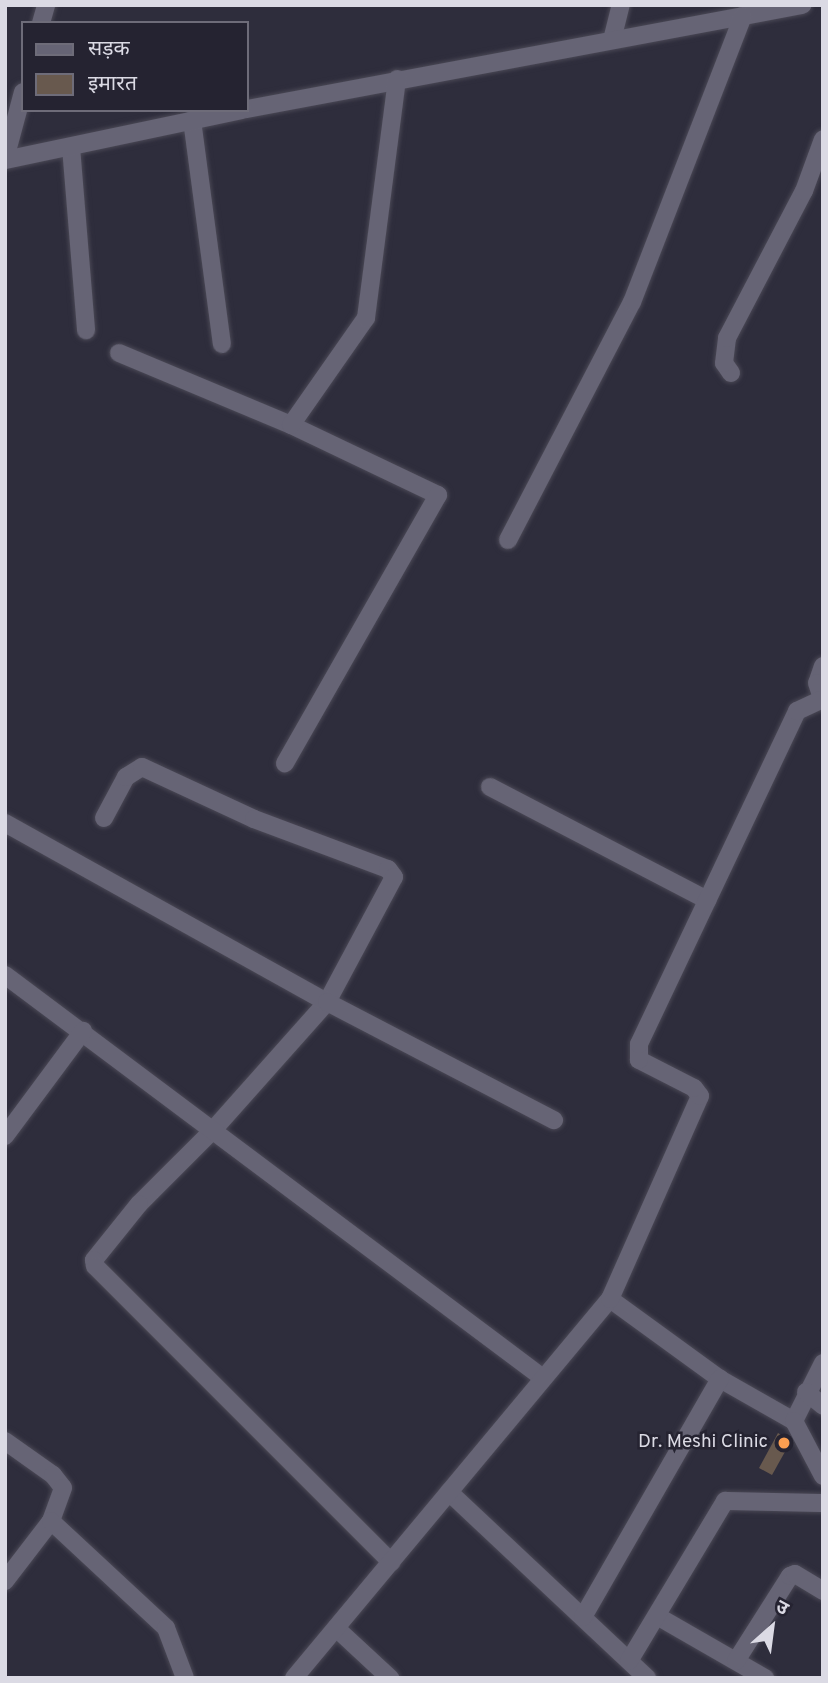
<!DOCTYPE html>
<meta charset="utf-8">
<style>
body{margin:0}
#map{position:relative;width:828px;height:1683px;overflow:hidden;background:#2e2d3c;font-family:Overpass,"Noto Sans Devanagari",sans-serif}
div>[style]{position:absolute}
[style*='--x']{left:calc(var(--x)*1px);top:calc(var(--y)*1px);width:calc(var(--w)*1px);rotate:calc(var(--a)*1deg)}
.building>*{inset:0;background:#68594e}
.roads{filter:drop-shadow(0 0 2px #4a4855) drop-shadow(0 0 2px #4a4855)}
.minor>*{height:18px;margin:-9px;padding:0 9px;transform-origin:9px;border-radius:9px;background:#666475}
.dots>*{width:19px;height:19px;translate:-50% -50%;box-sizing:border-box;border:4px solid #252331;border-radius:50%}
span{translate:-50% -50%;white-space:nowrap;text-align:center;line-height:1.15;-webkit-text-stroke:5px #252331;paint-order:stroke}
.poi-label{font-size:19px;color:#dbdae4}
.right{translate:-100% -50%;text-align:right}
.frame{position:absolute;inset:0;border:7px solid #dbdae4;pointer-events:none}
.legend{position:absolute;left:21px;top:21px;width:228px;height:91px;box-sizing:border-box;background:#252331;border:2px solid #6e6c79;margin:0;padding:9px 12px;list-style:none;font-size:21px;color:#dbdae4}
.legend li{display:flex;align-items:center;gap:14px;height:35px}
.legend b{width:35px;border:2px solid #6e6c79}
.north{position:absolute;left:737px;top:1592px;width:70px;height:70px;-webkit-text-stroke:5px #252331;paint-order:stroke;rotate:28deg;font-size:19px;font-weight:700;line-height:28px;text-align:center;color:#dbdae4}
.north::after{content:'';display:block;margin:auto;width:24px;height:32px;background:#dbdae4;clip-path:polygon(50% 0,100% 100%,50% 72%,0 100%)}
</style>
<div id="map">
<div class="building">
<div style="clip-path:polygon(778px 1433px,791px 1441px,772px 1475px,759px 1468px)"></div>
</div>
<div class="roads">
<div class="minor">
<div style="--x:41;--y:23;--w:19;--a:-74"></div>
<div style="--x:612;--y:40;--w:36;--a:-76"></div>
<div style="--x:247;--y:109;--w:565;--a:-10.61"></div>
<div style="--x:192;--y:120;--w:226;--a:82.4"></div>
<div style="--x:71;--y:147;--w:184;--a:85.3"></div>
<div style="--x:5;--y:159;--w:69;--a:-75"></div>
<div style="--x:5;--y:160;--w:242;--a:-11.9"></div>
<div style="--x:119;--y:353;--w:186;--a:22.7"></div>
<div style="--x:291;--y:425;--w:163;--a:25.5"></div>
<div style="--x:438;--y:495;--w:309;--a:119.7"></div>
<div style="--x:731;--y:373;--w:12;--a:-125"></div>
<div style="--x:724;--y:363;--w:25;--a:-83"></div>
<div style="--x:727;--y:338;--w:166;--a:-62.4"></div>
<div style="--x:804;--y:191;--w:55;--a:-69.9"></div>
<div style="--x:291;--y:425;--w:131;--a:-55"></div>
<div style="--x:366;--y:318;--w:241;--a:-82.6"></div>
<div style="--x:508;--y:540;--w:268;--a:-62.5"></div>
<div style="--x:632;--y:302;--w:307;--a:-68.8"></div>
<div style="--x:823;--y:666;--w:18;--a:109"></div>
<div style="--x:817;--y:683;--w:19;--a:72"></div>
<div style="--x:490;--y:787;--w:245;--a:27.5"></div>
<div style="--x:104;--y:818;--w:47;--a:-61.8"></div>
<div style="--x:126;--y:777;--w:19;--a:-32"></div>
<div style="--x:142;--y:767;--w:123;--a:24.9"></div>
<div style="--x:254;--y:819;--w:143;--a:20.5"></div>
<div style="--x:388;--y:869;--w:10;--a:53"></div>
<div style="--x:394;--y:877;--w:142;--a:118.2"></div>
<div style="--x:327;--y:1002;--w:173;--a:131.7"></div>
<div style="--x:212;--y:1131;--w:103;--a:135"></div>
<div style="--x:139;--y:1204;--w:72;--a:128.8"></div>
<div style="--x:94;--y:1260;--w:6;--a:81"></div>
<div style="--x:95;--y:1266;--w:419;--a:45"></div>
<div style="--x:5;--y:823;--w:368;--a:29.1"></div>
<div style="--x:327;--y:1002;--w:256;--a:27.5"></div>
<div style="--x:5;--y:975;--w:672;--a:36.84"></div>
<div style="--x:5;--y:1136;--w:131;--a:-53.4"></div>
<div style="--x:610;--y:1299;--w:136;--a:36"></div>
<div style="--x:720;--y:1379;--w:85;--a:29.6"></div>
<div style="--x:823;--y:1363;--w:65;--a:116.6"></div>
<div style="--x:794;--y:1421;--w:62;--a:62.2"></div>
<div style="--x:806;--y:1392;--w:22;--a:39"></div>
<div style="--x:5;--y:1441;--w:59;--a:35.3"></div>
<div style="--x:53;--y:1475;--w:16;--a:52"></div>
<div style="--x:63;--y:1488;--w:35;--a:110"></div>
<div style="--x:51;--y:1521;--w:76;--a:127.5"></div>
<div style="--x:449;--y:1492;--w:272;--a:43.2"></div>
<div style="--x:51;--y:1521;--w:157;--a:42.9"></div>
<div style="--x:166;--y:1628;--w:53;--a:69.2"></div>
<div style="--x:657;--y:1616;--w:125;--a:29.9"></div>
<div style="--x:583;--y:1617;--w:275;--a:-60.1"></div>
<div style="--x:336;--y:1628;--w:74;--a:42.8"></div>
<div style="--x:629;--y:1661;--w:187;--a:-59"></div>
<div style="--x:725;--y:1501;--w:98;--a:1.2"></div>
<div style="--x:736;--y:1661;--w:101;--a:-57.6"></div>
<div style="--x:790;--y:1576;--w:5;--a:-22"></div>
<div style="--x:795;--y:1574;--w:33;--a:31"></div>
<div style="--x:294;--y:1678;--w:493;--a:-50.2"></div>
<div style="--x:610;--y:1299;--w:222;--a:-66.1"></div>
<div style="--x:700;--y:1096;--w:10;--a:-127"></div>
<div style="--x:694;--y:1088;--w:62;--a:-153"></div>
<div style="--x:639;--y:1060;--w:16;--a:-90"></div>
<div style="--x:639;--y:1044;--w:369;--a:-64.6"></div>
<div style="--x:797;--y:711;--w:26;--a:-25"></div>
</div>
</div>
<div class="dots">
<div style="left:784px;top:1443px;background:#fb9e51"></div>
</div>
<div class="poi-label">
<span class="right" style="left:768px;top:1443px">Dr. Meshi Clinic</span>
</div>
<div class="frame"></div>
<ul class="legend">
<li><b style="height:9px;background:#666475"></b>सड़क</li>
<li><b style="height:19px;background:#68594e"></b>इमारत</li>
</ul>
<div class="north">उ</div>
</div>
